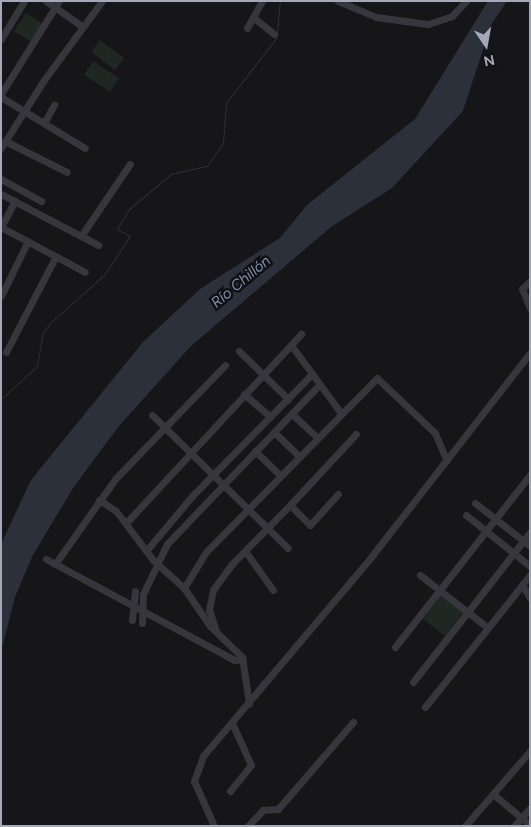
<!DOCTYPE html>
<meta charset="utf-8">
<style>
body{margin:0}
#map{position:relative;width:531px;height:827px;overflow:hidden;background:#161517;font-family:Figtree,sans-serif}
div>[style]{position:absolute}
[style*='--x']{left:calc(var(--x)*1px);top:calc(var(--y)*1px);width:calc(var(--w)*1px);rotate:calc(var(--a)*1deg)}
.green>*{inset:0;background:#1f2722}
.water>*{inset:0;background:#2b303b}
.stream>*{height:1px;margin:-0.5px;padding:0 0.5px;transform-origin:0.5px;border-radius:0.5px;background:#2b303b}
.minor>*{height:7px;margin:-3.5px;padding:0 3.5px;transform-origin:3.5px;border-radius:3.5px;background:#37363c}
span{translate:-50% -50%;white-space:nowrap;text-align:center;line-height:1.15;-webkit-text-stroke:5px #111012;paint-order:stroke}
.water-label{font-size:15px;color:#7e8db2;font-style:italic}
.frame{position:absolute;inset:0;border:2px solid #a7a8b7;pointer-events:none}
.north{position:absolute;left:461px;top:20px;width:50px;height:50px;-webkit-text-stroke:4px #111012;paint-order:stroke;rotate:168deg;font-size:14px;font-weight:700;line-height:20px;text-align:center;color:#a7a8b7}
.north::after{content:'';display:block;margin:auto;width:18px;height:22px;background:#a7a8b7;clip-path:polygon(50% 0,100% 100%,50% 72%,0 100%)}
</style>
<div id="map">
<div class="green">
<div style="clip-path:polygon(26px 13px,45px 25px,33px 43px,14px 31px)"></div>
<div style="clip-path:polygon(100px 40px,124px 58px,115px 70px,91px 52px)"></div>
<div style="clip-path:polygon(93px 61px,119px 78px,110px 92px,84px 75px)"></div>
<div style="clip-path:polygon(440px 595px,463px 612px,445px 636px,423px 619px)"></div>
</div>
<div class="water">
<div style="clip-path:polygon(488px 1px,507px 1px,491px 25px,463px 111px,392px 188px,331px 227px,191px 346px,119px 426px,73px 488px,33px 555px,15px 597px,1px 652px,1px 544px,31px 480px,143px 342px,200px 289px,280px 238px,307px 205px,415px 119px)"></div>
</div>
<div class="stream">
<div style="--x:277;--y:33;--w:32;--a:-85"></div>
<div style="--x:1;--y:399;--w:49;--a:-42.5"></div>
<div style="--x:37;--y:366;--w:34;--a:-80"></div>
<div style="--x:43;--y:333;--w:12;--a:-55"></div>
<div style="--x:50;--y:323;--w:74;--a:-41.7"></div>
<div style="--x:105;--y:274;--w:45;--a:-56.7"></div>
<div style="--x:130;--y:236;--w:15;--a:-152"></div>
<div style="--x:117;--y:229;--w:23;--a:-59"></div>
<div style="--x:129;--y:209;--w:55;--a:-39.8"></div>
<div style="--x:171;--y:174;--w:37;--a:-13"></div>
<div style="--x:207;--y:166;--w:28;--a:-55"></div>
<div style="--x:223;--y:143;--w:40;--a:-85.7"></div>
<div style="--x:226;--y:103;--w:83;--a:-52.3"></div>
</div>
<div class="minor">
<div style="--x:46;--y:1;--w:45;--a:35.1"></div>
<div style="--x:338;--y:1;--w:41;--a:22.8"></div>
<div style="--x:376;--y:17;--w:52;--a:7.7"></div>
<div style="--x:428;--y:24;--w:25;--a:-18"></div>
<div style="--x:452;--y:16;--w:21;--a:-47"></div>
<div style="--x:253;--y:17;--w:27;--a:39"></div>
<div style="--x:247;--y:28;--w:31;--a:-61"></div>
<div style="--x:1;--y:39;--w:44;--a:-58.8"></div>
<div style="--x:1;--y:94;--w:110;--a:-58.1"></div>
<div style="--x:1;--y:97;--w:98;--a:31.3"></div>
<div style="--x:44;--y:123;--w:21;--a:-61"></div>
<div style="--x:5;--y:141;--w:69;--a:26.6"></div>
<div style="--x:1;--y:148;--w:80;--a:-57.7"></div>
<div style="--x:44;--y:80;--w:98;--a:-53.7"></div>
<div style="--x:1;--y:179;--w:46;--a:28.8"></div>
<div style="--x:1;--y:194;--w:110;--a:27.7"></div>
<div style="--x:1;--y:227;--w:95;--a:28.2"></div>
<div style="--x:1;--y:227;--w:30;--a:-62"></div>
<div style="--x:81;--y:236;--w:87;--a:-55.8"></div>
<div style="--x:530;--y:281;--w:11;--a:135"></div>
<div style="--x:522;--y:289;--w:21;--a:67"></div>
<div style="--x:1;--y:296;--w:61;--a:-63.9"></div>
<div style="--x:291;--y:345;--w:84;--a:53.7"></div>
<div style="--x:239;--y:351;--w:69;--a:44.4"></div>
<div style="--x:6;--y:352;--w:108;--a:-62.5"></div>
<div style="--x:244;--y:394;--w:35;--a:41"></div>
<div style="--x:292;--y:414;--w:34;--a:43"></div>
<div style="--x:152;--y:415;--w:190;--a:44.4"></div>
<div style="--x:274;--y:432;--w:35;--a:44"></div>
<div style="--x:255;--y:451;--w:35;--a:44"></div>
<div style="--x:338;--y:494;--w:42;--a:132.1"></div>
<div style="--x:310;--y:525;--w:28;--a:-135"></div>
<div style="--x:290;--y:505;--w:97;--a:-47.1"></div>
<div style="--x:99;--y:500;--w:20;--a:33"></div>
<div style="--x:116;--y:511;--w:61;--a:52.9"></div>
<div style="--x:153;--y:560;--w:42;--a:42.1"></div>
<div style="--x:184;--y:588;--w:46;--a:55.6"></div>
<div style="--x:210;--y:626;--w:45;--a:44.1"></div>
<div style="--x:242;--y:657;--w:47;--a:81.3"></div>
<div style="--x:475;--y:503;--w:70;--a:38"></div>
<div style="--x:466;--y:515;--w:82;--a:38.6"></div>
<div style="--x:126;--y:523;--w:258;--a:-47.2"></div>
<div style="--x:146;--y:551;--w:73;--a:-50"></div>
<div style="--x:193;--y:495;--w:170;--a:-45.5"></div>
<div style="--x:245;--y:551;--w:48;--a:54.3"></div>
<div style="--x:46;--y:559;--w:213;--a:28.2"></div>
<div style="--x:234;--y:660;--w:9;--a:0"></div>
<div style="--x:55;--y:564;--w:105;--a:-54.7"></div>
<div style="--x:116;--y:478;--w:157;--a:-46"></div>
<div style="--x:420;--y:575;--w:86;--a:37.9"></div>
<div style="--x:522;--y:585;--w:15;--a:58"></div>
<div style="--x:184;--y:588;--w:42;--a:-58.6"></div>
<div style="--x:206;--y:552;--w:244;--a:-45.5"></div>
<div style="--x:377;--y:378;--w:80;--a:43.5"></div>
<div style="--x:435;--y:433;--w:30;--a:67"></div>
<div style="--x:132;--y:620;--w:29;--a:-84"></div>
<div style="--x:142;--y:623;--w:29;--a:-88"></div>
<div style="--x:143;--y:594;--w:55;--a:-64.4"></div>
<div style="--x:167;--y:544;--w:221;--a:-46.3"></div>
<div style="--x:216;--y:631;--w:22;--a:-108"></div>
<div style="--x:209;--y:610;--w:20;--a:-79"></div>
<div style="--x:213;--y:590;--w:31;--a:-54"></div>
<div style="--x:231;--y:565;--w:84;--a:-45.5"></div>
<div style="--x:395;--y:647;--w:219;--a:-51.9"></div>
<div style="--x:413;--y:682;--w:190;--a:-52"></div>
<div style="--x:425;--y:707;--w:169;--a:-51.5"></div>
<div style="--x:230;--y:791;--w:33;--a:-51"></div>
<div style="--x:251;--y:765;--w:46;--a:-114.3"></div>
<div style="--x:493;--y:794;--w:48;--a:40"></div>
<div style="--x:214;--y:826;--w:49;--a:-114"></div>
<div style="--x:194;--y:781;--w:27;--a:-70"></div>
<div style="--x:203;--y:756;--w:260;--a:-49.8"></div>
<div style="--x:371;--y:557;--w:259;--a:-52.1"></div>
<div style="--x:248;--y:826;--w:22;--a:-47"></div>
<div style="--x:263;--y:810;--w:15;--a:-4"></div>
<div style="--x:278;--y:809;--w:115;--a:-49.2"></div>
<div style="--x:465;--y:826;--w:99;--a:-49.1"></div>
<div style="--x:514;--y:826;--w:24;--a:-48"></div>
</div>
<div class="water-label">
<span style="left:241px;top:282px;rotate:-40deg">Río Chillón</span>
</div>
<div class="frame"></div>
<div class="north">N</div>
</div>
